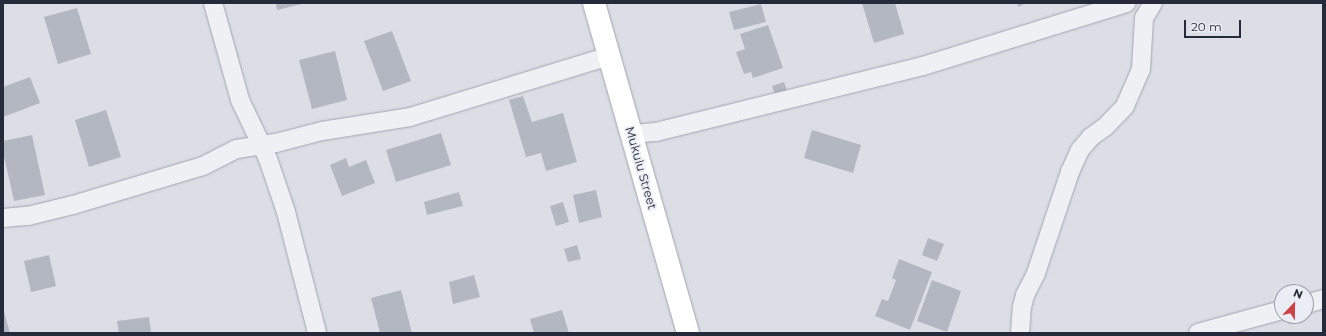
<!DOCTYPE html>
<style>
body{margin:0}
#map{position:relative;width:1326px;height:336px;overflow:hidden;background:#dcdee6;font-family:Montserrat,sans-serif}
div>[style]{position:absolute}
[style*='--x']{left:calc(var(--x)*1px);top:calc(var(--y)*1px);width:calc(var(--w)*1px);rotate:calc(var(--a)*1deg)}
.building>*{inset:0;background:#b3b7c2}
.roads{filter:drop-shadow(0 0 1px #a2a5af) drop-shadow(0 0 1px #a2a5af)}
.street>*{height:18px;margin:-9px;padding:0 9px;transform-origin:9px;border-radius:9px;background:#eef0f4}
.secondary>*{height:22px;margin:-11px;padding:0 11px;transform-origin:11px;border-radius:11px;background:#fff}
span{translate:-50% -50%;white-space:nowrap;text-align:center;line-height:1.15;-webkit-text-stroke:3.5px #ebedf4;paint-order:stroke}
.street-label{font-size:12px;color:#262b3b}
.frame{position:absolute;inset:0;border:4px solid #262b3b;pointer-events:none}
.north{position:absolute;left:1274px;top:284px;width:40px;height:40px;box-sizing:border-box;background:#ebedf4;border:1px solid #9c9faa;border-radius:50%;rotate:22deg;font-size:11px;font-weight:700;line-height:16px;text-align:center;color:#262b3b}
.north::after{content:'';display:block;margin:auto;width:14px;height:18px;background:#ca4245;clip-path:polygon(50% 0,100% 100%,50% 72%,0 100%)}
.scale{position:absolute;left:1184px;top:20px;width:57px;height:18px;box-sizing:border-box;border:2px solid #262b3b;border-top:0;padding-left:5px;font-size:12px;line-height:14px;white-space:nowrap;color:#262b3b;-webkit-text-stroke:3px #ebedf4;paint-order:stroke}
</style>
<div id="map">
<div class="building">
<div style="clip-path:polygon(276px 3px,302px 3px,302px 4px,277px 10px)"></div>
<div style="clip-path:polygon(862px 3px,895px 3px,904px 34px,874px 43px)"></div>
<div style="clip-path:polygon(1017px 3px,1026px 3px,1018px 7px)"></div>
<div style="clip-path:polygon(761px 4px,766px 22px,734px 30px,729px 12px)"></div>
<div style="clip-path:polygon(77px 8px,91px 54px,58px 64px,44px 17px)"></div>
<div style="clip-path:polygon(768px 25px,783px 68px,753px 78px,751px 72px,744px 74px,736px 52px,745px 49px,740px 34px)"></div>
<div style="clip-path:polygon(392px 31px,411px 81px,383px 91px,364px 41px)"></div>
<div style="clip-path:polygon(335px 51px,347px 100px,312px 109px,299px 60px)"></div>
<div style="clip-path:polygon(30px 77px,40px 103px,3px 117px,3px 87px)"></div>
<div style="clip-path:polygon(784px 82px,787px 91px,775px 95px,772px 86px)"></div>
<div style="clip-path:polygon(523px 96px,532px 122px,563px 113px,577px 162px,546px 171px,541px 153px,526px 157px,509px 100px)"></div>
<div style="clip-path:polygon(106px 110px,121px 157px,89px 167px,75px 120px)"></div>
<div style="clip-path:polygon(812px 130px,861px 145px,853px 173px,804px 158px)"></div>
<div style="clip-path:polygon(441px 133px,451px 165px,396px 182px,386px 150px)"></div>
<div style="clip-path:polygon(32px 135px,45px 195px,14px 201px,3px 152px,3px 141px)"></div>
<div style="clip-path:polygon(346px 158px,349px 167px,366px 160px,375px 183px,342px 196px,330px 165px)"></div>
<div style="clip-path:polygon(596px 190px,602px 217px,579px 223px,573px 195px)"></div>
<div style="clip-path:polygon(459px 192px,463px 206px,427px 215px,424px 202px)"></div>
<div style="clip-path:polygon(563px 202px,569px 222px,556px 226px,550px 206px)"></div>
<div style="clip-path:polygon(928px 238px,944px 244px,937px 261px,922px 255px)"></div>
<div style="clip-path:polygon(577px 245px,581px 259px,568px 262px,564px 249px)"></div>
<div style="clip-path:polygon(49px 255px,56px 286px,31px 292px,24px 261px)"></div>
<div style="clip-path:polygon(899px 259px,932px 272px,910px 330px,875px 316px,882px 299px,888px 301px,896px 280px,892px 278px)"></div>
<div style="clip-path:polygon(474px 275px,480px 297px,453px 304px,449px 282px)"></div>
<div style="clip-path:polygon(932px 280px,961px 291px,947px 332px,917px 321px)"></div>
<div style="clip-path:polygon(401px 290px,412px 333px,380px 333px,371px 298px)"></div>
<div style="clip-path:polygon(3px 308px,10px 333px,3px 333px)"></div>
<div style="clip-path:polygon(562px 310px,569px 333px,534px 333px,530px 319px)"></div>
<div style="clip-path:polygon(149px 317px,151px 333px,119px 333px,117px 321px)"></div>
</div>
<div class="roads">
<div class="street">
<div style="--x:213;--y:3;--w:101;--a:74.4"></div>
<div style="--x:240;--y:100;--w:65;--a:64.6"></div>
<div style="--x:268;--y:159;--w:56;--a:71.2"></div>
<div style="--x:286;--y:212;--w:125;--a:75.6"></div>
<div style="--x:632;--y:134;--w:24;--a:-5"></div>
<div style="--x:656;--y:132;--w:275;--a:-13.9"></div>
<div style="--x:923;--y:66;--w:213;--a:-17.2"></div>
<div style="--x:3;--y:218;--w:25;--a:-5"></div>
<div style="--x:28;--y:216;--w:46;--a:-13.7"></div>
<div style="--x:73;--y:205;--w:136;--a:-16.7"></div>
<div style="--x:203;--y:166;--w:38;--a:-27"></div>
<div style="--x:237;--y:149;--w:39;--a:-9"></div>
<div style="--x:276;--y:143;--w:48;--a:-14.6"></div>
<div style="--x:322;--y:131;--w:89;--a:-9"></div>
<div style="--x:410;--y:117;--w:208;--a:-17"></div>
<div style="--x:1306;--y:304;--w:18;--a:-16"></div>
<div style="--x:1020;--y:333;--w:26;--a:-86"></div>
<div style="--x:1022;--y:307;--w:12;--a:-76"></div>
<div style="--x:1025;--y:295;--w:25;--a:-63"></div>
<div style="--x:1036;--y:273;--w:107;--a:-71.4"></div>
<div style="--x:1070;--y:172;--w:24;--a:-66"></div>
<div style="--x:1080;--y:150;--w:17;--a:-50"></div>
<div style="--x:1091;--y:137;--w:17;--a:-36"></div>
<div style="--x:1105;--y:127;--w:29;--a:-46"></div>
<div style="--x:1125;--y:106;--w:40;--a:-66.6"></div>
<div style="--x:1141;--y:69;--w:51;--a:-86.6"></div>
<div style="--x:1144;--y:18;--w:17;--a:-59"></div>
<div style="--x:1198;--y:333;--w:87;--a:-15.3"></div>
</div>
<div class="secondary">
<div style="--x:594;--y:3;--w:343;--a:74.1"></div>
</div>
</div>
<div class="street-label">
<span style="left:641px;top:168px;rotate:74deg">Mukulu Street</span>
</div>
<div class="frame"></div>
<div class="north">N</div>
<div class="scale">20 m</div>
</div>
